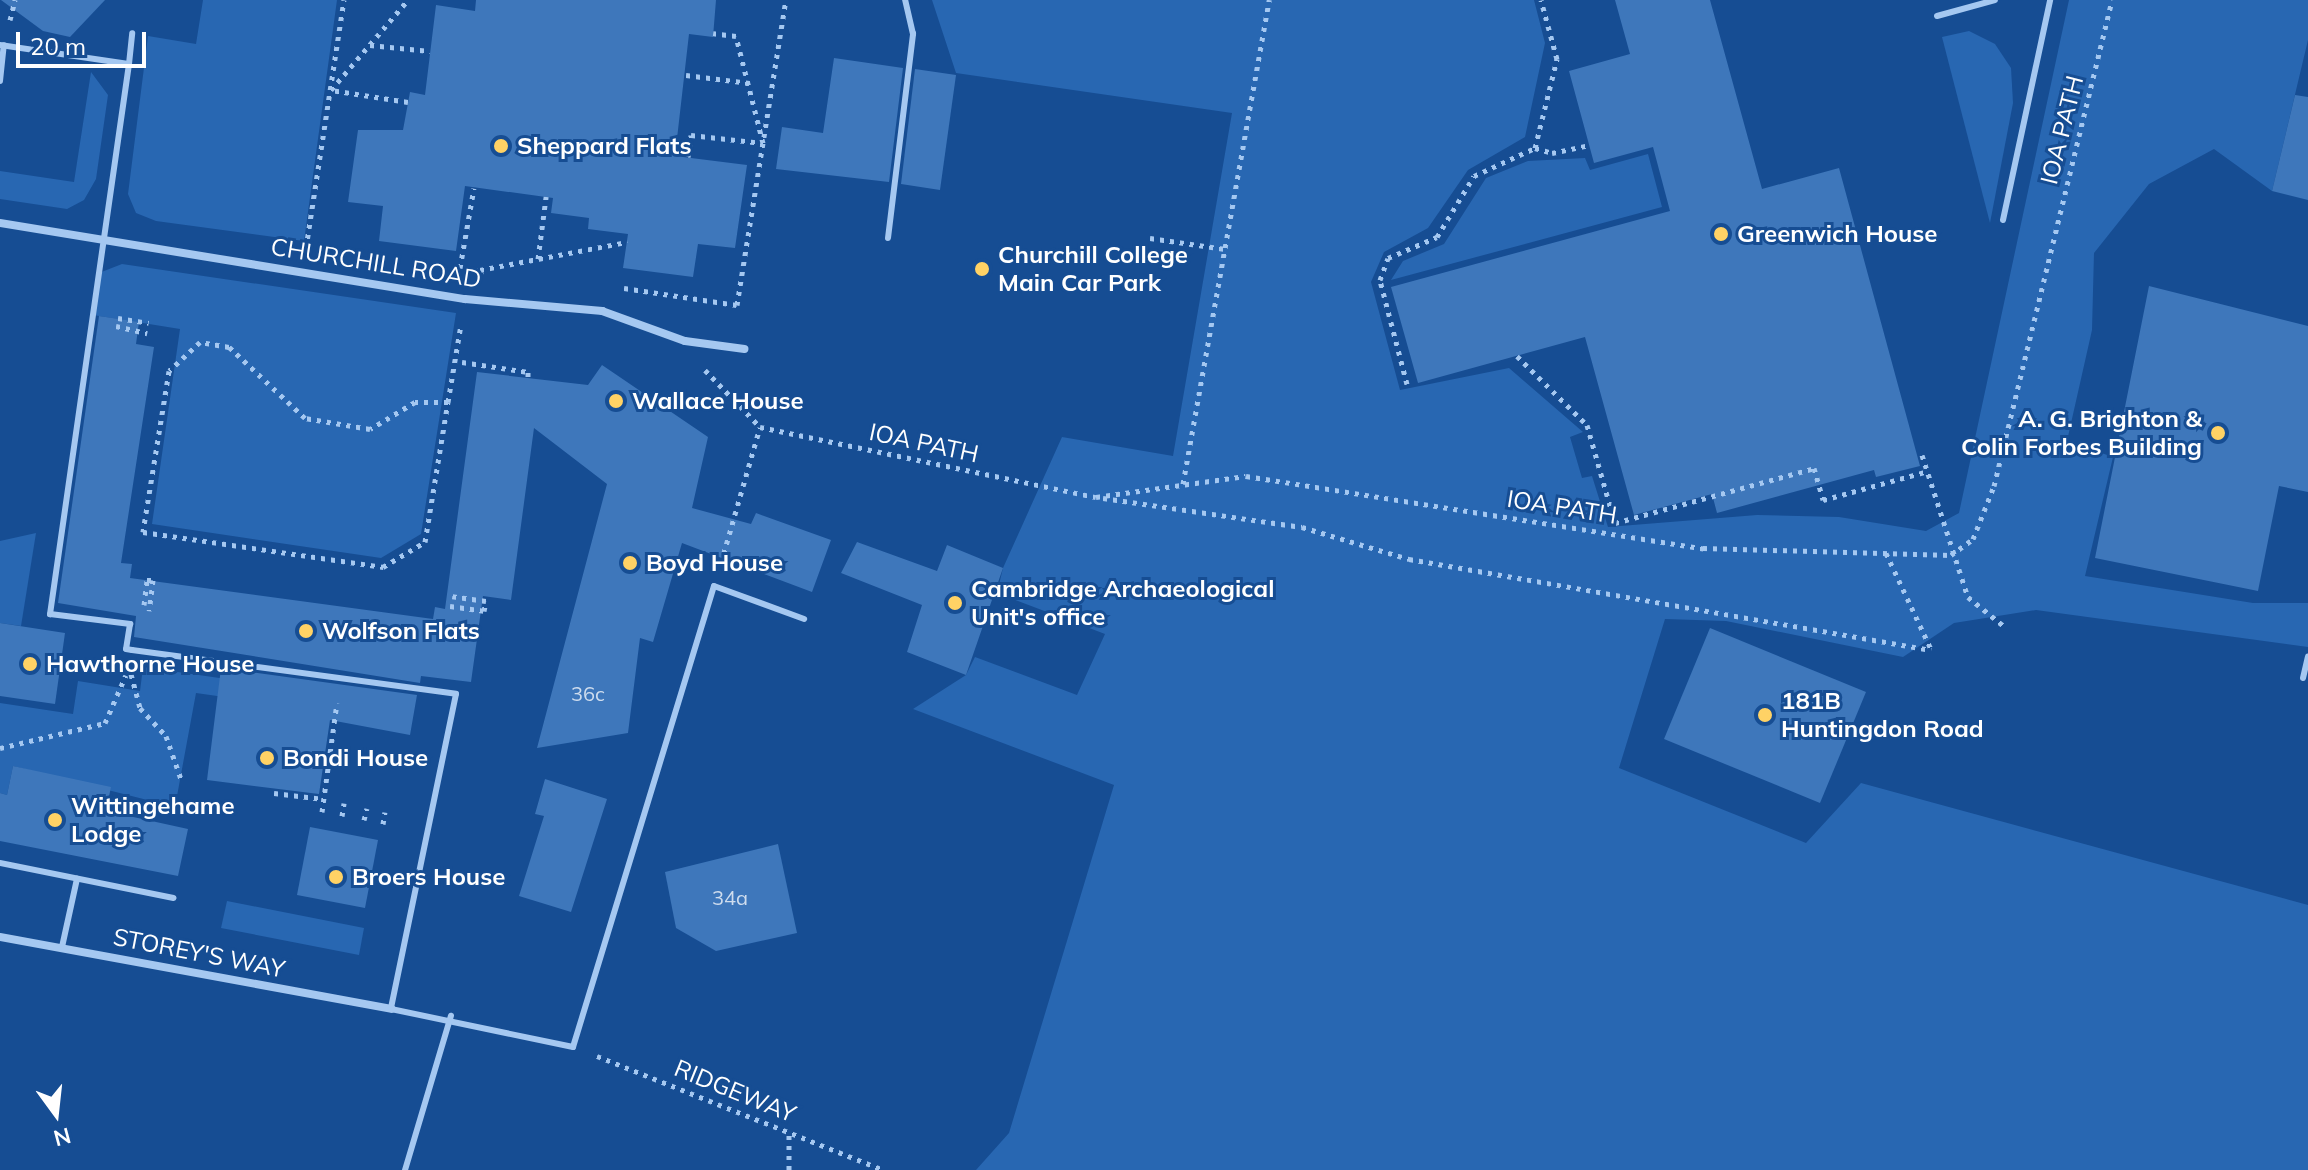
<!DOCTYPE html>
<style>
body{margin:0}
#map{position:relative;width:2308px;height:1170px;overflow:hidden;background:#164d93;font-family:Mulish,sans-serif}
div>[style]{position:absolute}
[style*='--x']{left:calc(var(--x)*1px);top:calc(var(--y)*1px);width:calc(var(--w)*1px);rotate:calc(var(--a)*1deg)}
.green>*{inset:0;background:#2867b2}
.building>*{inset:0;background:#3e77bb}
.path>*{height:5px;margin-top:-2.5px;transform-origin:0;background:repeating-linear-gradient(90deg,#a5c8f1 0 4px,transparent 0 10px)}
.service>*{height:6px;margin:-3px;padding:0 3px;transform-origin:3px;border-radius:3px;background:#a5c8f1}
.minor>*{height:8px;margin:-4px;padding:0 4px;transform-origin:4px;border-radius:4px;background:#a5c8f1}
.dots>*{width:22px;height:22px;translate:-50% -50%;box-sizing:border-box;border:4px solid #164d93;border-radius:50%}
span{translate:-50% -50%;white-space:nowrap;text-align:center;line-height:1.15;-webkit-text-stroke:6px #164d93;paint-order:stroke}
.number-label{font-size:20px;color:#cfddee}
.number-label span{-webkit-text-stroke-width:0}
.street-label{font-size:24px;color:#fff}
.poi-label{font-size:24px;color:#fff;font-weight:700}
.left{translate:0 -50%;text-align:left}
.right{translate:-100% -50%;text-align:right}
.north{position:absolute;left:16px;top:1074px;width:80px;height:80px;-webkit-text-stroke:6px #164d93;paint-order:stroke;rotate:165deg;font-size:22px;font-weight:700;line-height:32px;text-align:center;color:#fff}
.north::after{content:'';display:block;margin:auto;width:28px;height:36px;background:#fff;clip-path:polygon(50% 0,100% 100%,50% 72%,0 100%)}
.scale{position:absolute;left:16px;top:32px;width:130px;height:36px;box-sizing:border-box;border:4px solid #fff;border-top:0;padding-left:10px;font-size:24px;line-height:28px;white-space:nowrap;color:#fff;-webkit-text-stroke:6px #164d93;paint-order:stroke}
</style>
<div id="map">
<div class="green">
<div style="clip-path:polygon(203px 0,337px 0,304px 241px,156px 221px,136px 213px,128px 194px,148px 36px,196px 44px)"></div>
<div style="clip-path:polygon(932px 0,1534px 0,1545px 43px,1525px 137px,1468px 170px,1428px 228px,1384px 252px,1371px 282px,1400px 390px,1509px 368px,1583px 432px,1570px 437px,1582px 478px,1592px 476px,1608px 527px,1757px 515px,1839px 517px,1926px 531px,1959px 513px,2069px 0,2308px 0,2308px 40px,2272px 191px,2214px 149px,2149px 184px,2094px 253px,2092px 330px,2067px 441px,2113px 457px,2085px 576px,2253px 603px,2308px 603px,2308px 647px,2036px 610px,1954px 623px,1903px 657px,1726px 621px,1665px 619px,1619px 768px,1806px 843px,1861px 783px,2308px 905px,2308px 1170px,976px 1170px,1009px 1133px,1114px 785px,913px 709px,966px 675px,975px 657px,1077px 695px,1105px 634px,997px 593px,1003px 568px,1062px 437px,1173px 456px,1232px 113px,956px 73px)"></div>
<div style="clip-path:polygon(1969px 31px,1995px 44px,2011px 68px,2013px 103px,1990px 223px,1942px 37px)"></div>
<div style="clip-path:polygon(91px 72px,108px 95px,96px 179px,84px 200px,67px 209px,0 199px,0 171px,74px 182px)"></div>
<div style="clip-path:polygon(1648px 154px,1662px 207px,1391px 280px,1403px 261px,1444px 244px,1486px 178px,1528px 161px,1585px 158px,1590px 170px)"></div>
<div style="clip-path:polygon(122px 264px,456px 313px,421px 534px,381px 558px,152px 524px,180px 329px,93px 315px,99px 273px)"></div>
<div style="clip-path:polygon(36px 533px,21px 626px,0 623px,0 541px)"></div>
<div style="clip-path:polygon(143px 667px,332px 694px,330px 712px,196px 693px,175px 807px,13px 766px,7px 795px,0 793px,0 703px,73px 714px,78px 681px,140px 691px)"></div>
<div style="clip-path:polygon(227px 901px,364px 928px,359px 955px,221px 928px)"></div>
</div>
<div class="building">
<div style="clip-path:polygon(1px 0,105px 0,70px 37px,43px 31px)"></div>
<div style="clip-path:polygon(476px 0,716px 0,713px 37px,689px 34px,675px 156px,747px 165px,735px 248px,698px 244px,693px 277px,623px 268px,628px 234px,588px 229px,589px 218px,551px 213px,553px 198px,465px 186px,456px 251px,379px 241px,383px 206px,348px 202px,358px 130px,403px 130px,410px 92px,425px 95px,436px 5px,475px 11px)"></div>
<div style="clip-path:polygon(1615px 0,1710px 0,1762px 189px,1839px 168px,1920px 466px,1876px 477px,1874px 470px,1717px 513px,1712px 494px,1634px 515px,1585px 337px,1418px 383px,1391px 287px,1670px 211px,1653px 147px,1594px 163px,1569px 71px,1630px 54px)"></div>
<div style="clip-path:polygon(834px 58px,903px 68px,889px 182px,776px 169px,782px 127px,823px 133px)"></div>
<div style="clip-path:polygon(915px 69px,956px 75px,940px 190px,901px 184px)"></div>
<div style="clip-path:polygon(2295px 95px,2308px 97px,2308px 200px,2272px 191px)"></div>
<div style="clip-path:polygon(2149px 286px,2308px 326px,2308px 492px,2279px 486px,2258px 591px,2095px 558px)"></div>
<div style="clip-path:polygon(99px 316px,139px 322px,136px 344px,154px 347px,121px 563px,132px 564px,130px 578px,433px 619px,435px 607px,445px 609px,477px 372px,588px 385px,602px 365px,708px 437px,692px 508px,751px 524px,756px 513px,831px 540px,812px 592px,682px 543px,653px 642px,640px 638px,628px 733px,537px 748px,607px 484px,534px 428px,511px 600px,483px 596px,471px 682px,421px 676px,420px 683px,134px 637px,136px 616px,58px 603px)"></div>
<div style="clip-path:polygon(857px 542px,937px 571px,947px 545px,1003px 568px,966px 675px,907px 652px,922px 605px,841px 573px)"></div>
<div style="clip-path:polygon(0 623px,65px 633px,55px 704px,0 696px)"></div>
<div style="clip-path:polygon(1710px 628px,1866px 692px,1820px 803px,1664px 739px)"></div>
<div style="clip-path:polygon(221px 668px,417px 695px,410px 735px,330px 720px,319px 794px,207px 780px)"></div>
<div style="clip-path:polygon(13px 766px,111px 787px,106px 811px,188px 829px,178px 876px,0 841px,0 793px,7px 795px)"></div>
<div style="clip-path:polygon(545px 779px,607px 799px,571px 912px,519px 896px,544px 816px,535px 814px)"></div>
<div style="clip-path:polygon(310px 827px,378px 840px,365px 908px,297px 895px)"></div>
<div style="clip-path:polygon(778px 844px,797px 933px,716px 951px,676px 928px,665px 872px)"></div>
</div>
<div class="path">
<div style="--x:10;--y:20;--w:21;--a:-76"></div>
<div style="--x:370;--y:45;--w:60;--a:5.7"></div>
<div style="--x:686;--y:75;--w:64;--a:7.1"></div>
<div style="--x:408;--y:102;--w:78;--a:-171.1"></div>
<div style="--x:331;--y:90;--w:118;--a:-49.5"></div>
<div style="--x:1535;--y:148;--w:92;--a:-76.1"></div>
<div style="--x:1557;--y:59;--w:61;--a:-105.2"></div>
<div style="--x:688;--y:157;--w:22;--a:-82"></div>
<div style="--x:691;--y:135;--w:72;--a:6.3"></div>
<div style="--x:763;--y:143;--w:110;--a:-104.2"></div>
<div style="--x:736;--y:36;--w:23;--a:-173"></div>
<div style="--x:1150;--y:238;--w:76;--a:8.3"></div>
<div style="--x:306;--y:248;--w:251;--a:-81.3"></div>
<div style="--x:538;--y:259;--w:63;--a:-82.6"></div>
<div style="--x:454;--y:267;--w:30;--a:8"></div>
<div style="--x:460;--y:268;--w:81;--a:-80.1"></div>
<div style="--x:480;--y:270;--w:150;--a:-10.8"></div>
<div style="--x:624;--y:288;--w:114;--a:8.6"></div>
<div style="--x:737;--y:305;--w:309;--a:-80.9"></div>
<div style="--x:118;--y:318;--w:31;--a:9"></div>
<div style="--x:116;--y:326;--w:32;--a:13"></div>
<div style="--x:1517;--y:356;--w:98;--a:44.6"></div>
<div style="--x:1587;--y:425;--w:102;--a:74.1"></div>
<div style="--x:1615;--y:523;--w:206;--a:-15.4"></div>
<div style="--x:1814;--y:468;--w:33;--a:74"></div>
<div style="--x:1823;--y:500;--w:106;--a:-15.4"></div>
<div style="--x:462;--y:362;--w:67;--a:8.6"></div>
<div style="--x:528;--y:372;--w:6;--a:90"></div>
<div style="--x:705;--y:370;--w:79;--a:46"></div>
<div style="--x:1407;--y:384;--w:107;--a:-104.6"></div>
<div style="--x:1380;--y:280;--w:23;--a:-70"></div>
<div style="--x:1388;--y:258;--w:53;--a:-23.2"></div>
<div style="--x:1437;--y:237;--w:71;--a:-58.8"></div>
<div style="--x:1474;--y:176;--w:67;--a:-24.7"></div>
<div style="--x:1535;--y:148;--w:18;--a:16"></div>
<div style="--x:1552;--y:153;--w:38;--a:-12"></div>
<div style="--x:448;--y:402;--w:33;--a:180"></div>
<div style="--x:415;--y:402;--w:52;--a:149"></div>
<div style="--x:370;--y:429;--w:66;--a:-170.4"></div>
<div style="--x:305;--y:418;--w:104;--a:-136.9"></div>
<div style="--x:229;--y:347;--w:29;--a:-170"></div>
<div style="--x:200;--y:342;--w:42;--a:136.9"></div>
<div style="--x:169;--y:371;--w:163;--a:99.2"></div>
<div style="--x:143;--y:532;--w:243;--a:8.3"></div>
<div style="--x:383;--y:567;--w:49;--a:-30.8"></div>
<div style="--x:425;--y:542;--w:142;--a:-80.7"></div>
<div style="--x:448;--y:402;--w:79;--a:-80.5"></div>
<div style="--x:1922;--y:455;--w:149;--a:72.1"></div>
<div style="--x:1968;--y:597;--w:48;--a:39"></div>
<div style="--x:1183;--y:484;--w:492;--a:-79.9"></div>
<div style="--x:1103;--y:498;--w:201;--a:8.3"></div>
<div style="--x:1302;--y:527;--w:112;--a:16.7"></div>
<div style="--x:1409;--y:559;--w:530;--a:9.89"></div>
<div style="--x:1886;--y:553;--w:106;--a:64.9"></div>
<div style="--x:721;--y:563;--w:141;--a:-74"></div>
<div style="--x:760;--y:427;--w:343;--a:11.8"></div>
<div style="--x:1096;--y:497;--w:151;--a:-8"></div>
<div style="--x:1246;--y:476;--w:463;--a:9"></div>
<div style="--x:1703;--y:548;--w:248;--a:1.6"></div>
<div style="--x:1951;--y:555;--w:27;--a:-36"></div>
<div style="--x:1973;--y:539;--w:57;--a:-68.4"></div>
<div style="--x:1994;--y:486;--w:500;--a:-76.35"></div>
<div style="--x:144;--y:605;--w:25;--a:-83"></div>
<div style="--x:147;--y:580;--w:6;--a:0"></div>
<div style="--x:153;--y:580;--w:31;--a:97"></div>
<div style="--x:450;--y:606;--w:34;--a:8"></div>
<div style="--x:484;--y:611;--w:10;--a:-79"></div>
<div style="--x:486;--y:601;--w:34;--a:-172"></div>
<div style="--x:131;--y:674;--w:35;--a:75"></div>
<div style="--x:140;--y:708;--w:38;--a:47"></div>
<div style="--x:166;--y:736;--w:46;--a:70.8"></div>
<div style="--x:0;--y:748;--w:108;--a:-13.4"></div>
<div style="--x:105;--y:723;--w:52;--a:-66.4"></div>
<div style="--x:274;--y:793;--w:50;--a:6.8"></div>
<div style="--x:322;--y:812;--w:110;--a:-82.2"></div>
<div style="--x:342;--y:816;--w:13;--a:-81"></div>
<div style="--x:364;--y:820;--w:12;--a:-76"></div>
<div style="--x:383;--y:824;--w:12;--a:-81"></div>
<div style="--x:597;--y:1056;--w:308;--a:21.7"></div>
<div style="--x:789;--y:1170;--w:38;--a:-90"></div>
</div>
<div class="service">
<div style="--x:1937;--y:16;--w:60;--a:-15.4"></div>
<div style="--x:0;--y:45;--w:130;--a:8.4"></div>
<div style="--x:129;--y:64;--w:556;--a:98.17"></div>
<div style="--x:50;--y:614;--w:81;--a:7.1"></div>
<div style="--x:130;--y:624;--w:25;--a:99"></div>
<div style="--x:126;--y:649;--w:6;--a:9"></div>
<div style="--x:132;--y:650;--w:327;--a:7.7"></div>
<div style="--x:456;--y:694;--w:322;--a:101.7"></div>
<div style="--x:391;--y:1009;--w:186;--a:11.8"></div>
<div style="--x:573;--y:1047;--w:482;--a:-73"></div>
<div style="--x:714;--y:586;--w:96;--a:20.1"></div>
<div style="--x:129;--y:64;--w:31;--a:-84"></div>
<div style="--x:0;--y:81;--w:36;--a:-84"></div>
<div style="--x:2003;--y:220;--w:225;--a:-77.9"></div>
<div style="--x:888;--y:238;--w:206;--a:-83"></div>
<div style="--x:913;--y:34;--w:35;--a:-103"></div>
<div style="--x:2303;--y:678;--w:22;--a:-77"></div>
<div style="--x:0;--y:863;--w:177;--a:11.4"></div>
<div style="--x:62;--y:947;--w:70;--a:-77.6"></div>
<div style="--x:405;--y:1170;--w:161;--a:-73.4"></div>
</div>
<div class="minor">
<div style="--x:0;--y:223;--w:471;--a:9.3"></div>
<div style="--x:465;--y:299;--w:138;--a:5"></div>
<div style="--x:602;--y:311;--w:88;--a:19.9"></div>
<div style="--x:685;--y:341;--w:60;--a:7.7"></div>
<div style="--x:0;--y:937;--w:398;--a:10.4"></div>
</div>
<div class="dots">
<div style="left:501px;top:146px;background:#ffd265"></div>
<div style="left:1721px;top:234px;background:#ffd265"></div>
<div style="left:982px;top:269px;background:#ffd265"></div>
<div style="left:616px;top:401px;background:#ffd265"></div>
<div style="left:2218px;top:433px;background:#ffd265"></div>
<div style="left:630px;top:563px;background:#ffd265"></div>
<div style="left:955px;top:603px;background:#ffd265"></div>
<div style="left:306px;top:631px;background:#ffd265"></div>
<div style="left:30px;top:664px;background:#ffd265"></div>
<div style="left:1765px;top:715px;background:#ffd265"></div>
<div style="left:267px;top:758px;background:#ffd265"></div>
<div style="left:55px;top:820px;background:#ffd265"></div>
<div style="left:336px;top:877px;background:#ffd265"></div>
</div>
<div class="number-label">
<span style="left:588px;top:693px">36c</span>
<span style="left:730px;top:897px">34a</span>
</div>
<div class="street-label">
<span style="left:2062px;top:130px;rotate:-76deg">IOA PATH</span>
<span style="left:376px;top:263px;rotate:9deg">CHURCHILL ROAD</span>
<span style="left:924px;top:443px;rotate:12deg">IOA PATH</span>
<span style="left:1562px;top:507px;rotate:9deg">IOA PATH</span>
<span style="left:199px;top:953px;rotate:11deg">STOREY'S WAY</span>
<span style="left:735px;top:1091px;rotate:22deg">RIDGEWAY</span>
</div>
<div class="poi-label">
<span class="left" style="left:517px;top:146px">Sheppard Flats</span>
<span class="left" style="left:1737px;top:234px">Greenwich House</span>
<span class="left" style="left:998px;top:269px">Churchill College<br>Main Car Park</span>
<span class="left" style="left:632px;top:401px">Wallace House</span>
<span class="right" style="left:2202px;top:433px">A. G. Brighton &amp;<br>Colin Forbes Building</span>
<span class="left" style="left:646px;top:563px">Boyd House</span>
<span class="left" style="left:971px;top:603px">Cambridge Archaeological<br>Unit's office</span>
<span class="left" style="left:322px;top:631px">Wolfson Flats</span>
<span class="left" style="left:46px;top:664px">Hawthorne House</span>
<span class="left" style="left:1781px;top:715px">181B<br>Huntingdon Road</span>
<span class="left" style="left:283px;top:758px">Bondi House</span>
<span class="left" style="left:71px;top:820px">Wittingehame<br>Lodge</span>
<span class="left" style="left:352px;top:877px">Broers House</span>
</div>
<div class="north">N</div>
<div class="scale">20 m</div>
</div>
